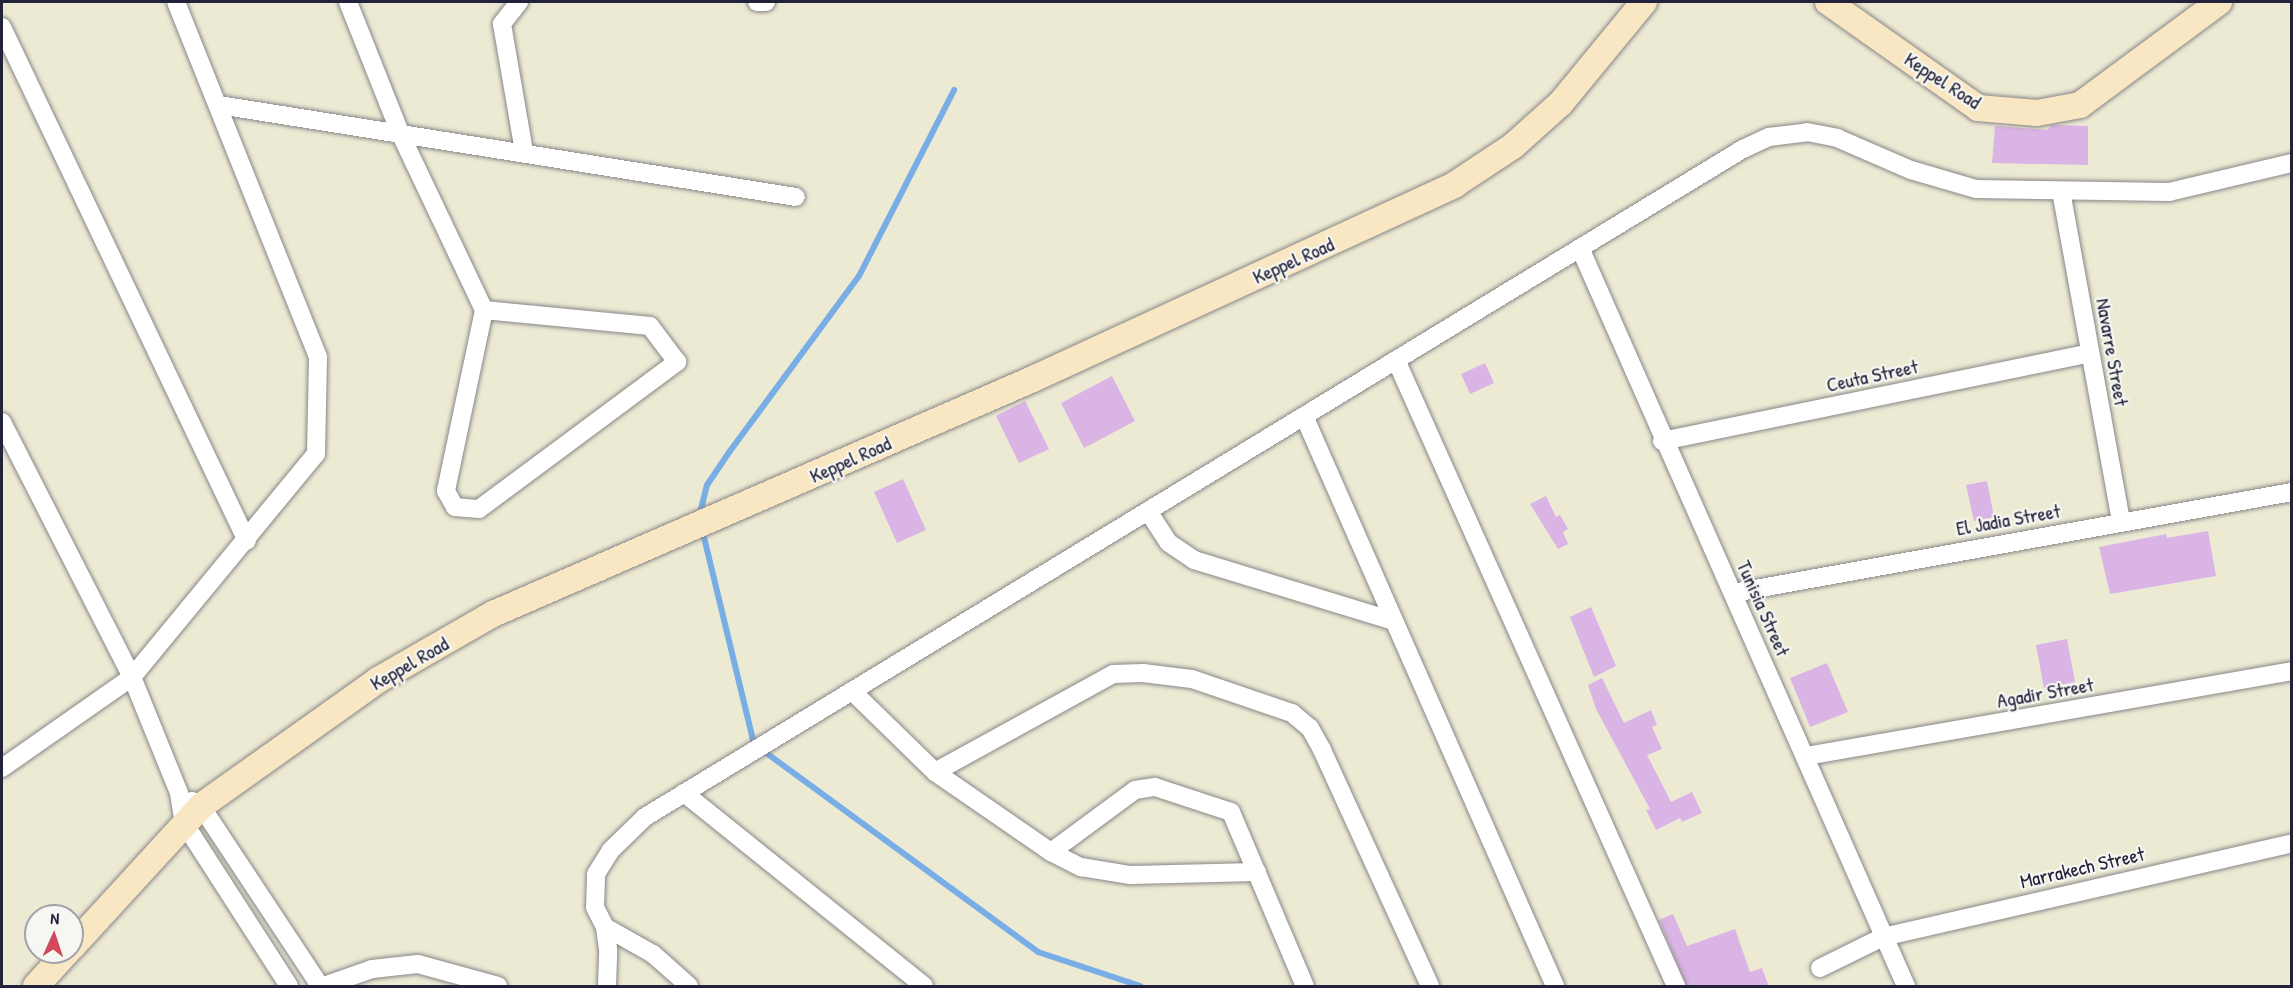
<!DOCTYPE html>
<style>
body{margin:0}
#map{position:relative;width:2293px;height:988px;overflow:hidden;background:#edead4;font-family:"Patrick Hand",sans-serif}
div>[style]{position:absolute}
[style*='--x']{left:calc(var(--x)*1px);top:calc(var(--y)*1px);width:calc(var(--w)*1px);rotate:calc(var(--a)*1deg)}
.stream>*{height:6px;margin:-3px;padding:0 3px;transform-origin:3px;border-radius:3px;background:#78ade6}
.building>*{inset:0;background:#dab4e5}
.roads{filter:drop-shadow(0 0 2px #888688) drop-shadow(0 0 2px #888688)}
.street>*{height:18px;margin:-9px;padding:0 9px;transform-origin:9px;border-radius:9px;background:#fff}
.secondary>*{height:26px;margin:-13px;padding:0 13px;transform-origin:13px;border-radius:13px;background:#f9e7c3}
span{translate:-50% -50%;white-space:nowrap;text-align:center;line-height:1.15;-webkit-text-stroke:4.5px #f6f6f2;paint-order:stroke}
.street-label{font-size:20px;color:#22223b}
.frame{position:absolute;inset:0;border:3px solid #22223b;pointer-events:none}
.north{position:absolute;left:24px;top:904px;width:60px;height:60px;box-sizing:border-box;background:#f6f6f2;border:2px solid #a1a1a9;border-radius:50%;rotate:3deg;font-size:16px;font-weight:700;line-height:24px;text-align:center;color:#22223b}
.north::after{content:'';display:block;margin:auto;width:21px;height:27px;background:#d1495b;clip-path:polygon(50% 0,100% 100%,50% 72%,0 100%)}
</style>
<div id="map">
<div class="stream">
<div style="--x:699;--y:517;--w:33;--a:-76"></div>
<div style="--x:707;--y:485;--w:41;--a:-55.9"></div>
<div style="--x:730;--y:451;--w:217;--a:-53.6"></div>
<div style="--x:859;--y:276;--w:209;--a:-62.9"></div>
<div style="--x:702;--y:529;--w:221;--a:76.4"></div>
<div style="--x:754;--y:744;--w:352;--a:36.2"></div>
<div style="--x:1038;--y:952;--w:108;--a:18.4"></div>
</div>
<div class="building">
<div style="clip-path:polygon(2052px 125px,2088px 126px,2088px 165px,1992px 163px,1995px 126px,2047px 130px)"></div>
<div style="clip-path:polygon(1485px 363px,1494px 383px,1470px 394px,1461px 374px)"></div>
<div style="clip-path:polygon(1112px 376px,1135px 421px,1084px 448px,1061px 403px)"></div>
<div style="clip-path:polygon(1025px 401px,1049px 449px,1019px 463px,996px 416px)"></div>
<div style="clip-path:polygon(903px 479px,926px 530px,897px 543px,874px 492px)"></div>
<div style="clip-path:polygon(1987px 481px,1994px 517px,1974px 521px,1966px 485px)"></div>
<div style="clip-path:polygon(1546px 496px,1556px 517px,1560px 515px,1568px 529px,1563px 532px,1568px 544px,1558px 549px,1530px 504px)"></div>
<div style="clip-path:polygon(2208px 531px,2216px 576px,2110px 594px,2099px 547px,2166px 534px,2167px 538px)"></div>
<div style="clip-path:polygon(1591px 607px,1616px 666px,1594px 677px,1570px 617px)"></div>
<div style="clip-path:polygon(2067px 639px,2075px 682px,2044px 688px,2036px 645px)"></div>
<div style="clip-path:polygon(1827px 663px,1848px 712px,1810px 727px,1790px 678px)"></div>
<div style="clip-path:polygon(1602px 678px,1624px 723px,1651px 710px,1657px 725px,1652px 727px,1662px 749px,1647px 755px,1671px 802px,1692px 792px,1702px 813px,1682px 822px,1680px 818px,1656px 830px,1646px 810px,1650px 809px,1596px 709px,1588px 685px)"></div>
<div style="clip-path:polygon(1673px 914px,1687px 946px,1735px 929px,1750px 972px,1762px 968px,1769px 987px,1687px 987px,1659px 920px)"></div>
</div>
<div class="roads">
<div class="street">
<div style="--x:348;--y:2;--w:141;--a:68.3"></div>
<div style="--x:400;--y:133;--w:196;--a:64.6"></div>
<div style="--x:484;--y:310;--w:185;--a:101.9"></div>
<div style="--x:446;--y:491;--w:18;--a:61"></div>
<div style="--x:455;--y:507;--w:24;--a:5"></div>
<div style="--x:479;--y:509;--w:247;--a:-36.6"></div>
<div style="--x:677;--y:362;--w:45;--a:-126.9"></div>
<div style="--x:650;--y:326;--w:167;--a:-174.5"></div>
<div style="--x:519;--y:2;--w:28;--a:128"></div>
<div style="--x:502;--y:24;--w:130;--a:80.2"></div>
<div style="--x:757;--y:2;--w:9;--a:0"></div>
<div style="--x:2;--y:27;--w:569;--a:64.52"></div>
<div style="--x:219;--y:105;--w:584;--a:9.06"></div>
<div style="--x:2061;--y:191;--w:335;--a:79.7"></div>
<div style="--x:1580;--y:248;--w:807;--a:66.17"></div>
<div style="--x:1396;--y:360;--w:686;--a:65.9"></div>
<div style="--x:1304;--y:416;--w:623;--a:66.23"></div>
<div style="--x:2;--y:422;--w:286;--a:63"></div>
<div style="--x:132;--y:677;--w:125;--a:67.9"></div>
<div style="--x:179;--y:793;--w:30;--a:81"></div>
<div style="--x:184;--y:823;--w:194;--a:57.2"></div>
<div style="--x:1662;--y:441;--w:437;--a:-11.6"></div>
<div style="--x:1148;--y:511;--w:38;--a:57"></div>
<div style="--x:1169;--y:543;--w:30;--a:34"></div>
<div style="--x:1194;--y:560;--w:209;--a:17"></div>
<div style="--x:1733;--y:593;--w:568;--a:-10.24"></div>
<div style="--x:852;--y:691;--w:116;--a:44.3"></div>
<div style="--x:935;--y:772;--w:141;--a:34.6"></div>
<div style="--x:1051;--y:852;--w:34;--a:27"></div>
<div style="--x:1081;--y:867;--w:50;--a:9.3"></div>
<div style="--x:1130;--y:875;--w:127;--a:-1.4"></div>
<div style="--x:1806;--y:756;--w:493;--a:-9.9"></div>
<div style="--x:2;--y:768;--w:159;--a:-35"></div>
<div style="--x:132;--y:677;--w:289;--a:-50.5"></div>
<div style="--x:316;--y:454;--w:97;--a:-88.8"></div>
<div style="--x:318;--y:357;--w:382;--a:-111.8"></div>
<div style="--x:935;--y:772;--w:203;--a:-28.8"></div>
<div style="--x:1113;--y:674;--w:30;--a:-2"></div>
<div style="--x:1143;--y:673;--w:49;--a:7"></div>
<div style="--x:1192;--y:679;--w:106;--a:18.8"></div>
<div style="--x:1292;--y:713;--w:23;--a:40"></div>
<div style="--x:1310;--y:728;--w:25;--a:61"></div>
<div style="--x:1322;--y:750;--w:260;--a:65.4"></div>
<div style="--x:684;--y:793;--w:308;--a:38.8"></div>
<div style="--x:192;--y:801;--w:10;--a:29"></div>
<div style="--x:201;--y:806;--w:216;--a:56.5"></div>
<div style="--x:1051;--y:852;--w:104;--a:-36.4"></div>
<div style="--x:1135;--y:790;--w:20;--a:-9"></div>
<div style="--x:1155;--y:787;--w:80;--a:18.2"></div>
<div style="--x:1231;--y:812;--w:189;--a:67"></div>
<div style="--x:605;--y:927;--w:55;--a:29.4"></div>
<div style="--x:653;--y:954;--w:48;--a:41.6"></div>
<div style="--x:1820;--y:968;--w:70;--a:-26.2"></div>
<div style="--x:1883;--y:937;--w:420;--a:-12.9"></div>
<div style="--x:324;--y:986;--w:51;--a:-19.5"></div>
<div style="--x:372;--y:969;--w:46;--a:-6.2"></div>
<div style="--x:418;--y:964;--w:83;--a:15.4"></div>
<div style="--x:607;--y:986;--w:37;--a:-88"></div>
<div style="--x:608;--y:949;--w:22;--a:-98"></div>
<div style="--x:605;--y:927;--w:22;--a:-117"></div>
<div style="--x:595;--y:907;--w:33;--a:-88"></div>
<div style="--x:596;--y:874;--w:28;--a:-58"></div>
<div style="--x:611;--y:850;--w:47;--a:-44.1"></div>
<div style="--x:645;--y:817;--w:1285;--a:-31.32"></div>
<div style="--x:1743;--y:149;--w:29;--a:-25"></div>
<div style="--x:1769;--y:137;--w:38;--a:-7"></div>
<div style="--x:1807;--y:132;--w:31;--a:11"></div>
<div style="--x:1837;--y:138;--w:81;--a:23.4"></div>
<div style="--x:1911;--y:170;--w:68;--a:16.3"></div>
<div style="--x:1976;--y:189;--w:193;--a:0.9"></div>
<div style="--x:2169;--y:192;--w:126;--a:-13.3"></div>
</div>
<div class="secondary">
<div style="--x:1828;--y:2;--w:184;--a:35.2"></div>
<div style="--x:1978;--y:108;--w:59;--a:4.8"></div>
<div style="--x:2037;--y:113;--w:44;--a:-10.5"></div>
<div style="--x:2080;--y:105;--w:173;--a:-36.5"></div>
<div style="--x:72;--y:947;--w:191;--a:-47.5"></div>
<div style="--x:201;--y:806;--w:217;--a:-35.4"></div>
<div style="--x:378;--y:680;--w:133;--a:-29.9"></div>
<div style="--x:493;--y:614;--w:589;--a:-23.52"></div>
<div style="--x:1033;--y:379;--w:464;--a:-24.7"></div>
<div style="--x:1454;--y:185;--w:71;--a:-33.5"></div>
<div style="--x:1513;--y:146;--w:64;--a:-41.9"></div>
<div style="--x:1561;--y:103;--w:131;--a:-50.6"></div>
<div style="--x:36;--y:986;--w:46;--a:-47.6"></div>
</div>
</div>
<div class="street-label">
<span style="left:1943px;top:80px;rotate:33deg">Keppel Road</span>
<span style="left:1293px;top:260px;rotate:-24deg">Keppel Road</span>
<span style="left:2113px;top:352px;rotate:80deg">Navarre Street</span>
<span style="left:1872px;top:375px;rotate:-12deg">Ceuta Street</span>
<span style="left:850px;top:459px;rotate:-24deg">Keppel Road</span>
<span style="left:2008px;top:519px;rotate:-10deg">El Jadia Street</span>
<span style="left:1764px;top:608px;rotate:66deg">Tunisia Street</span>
<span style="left:409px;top:663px;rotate:-30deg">Keppel Road</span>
<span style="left:2045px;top:692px;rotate:-10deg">Agadir Street</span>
<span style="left:2082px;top:867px;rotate:-13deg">Marrakech Street</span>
</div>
<div class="frame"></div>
<div class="north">N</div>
</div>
